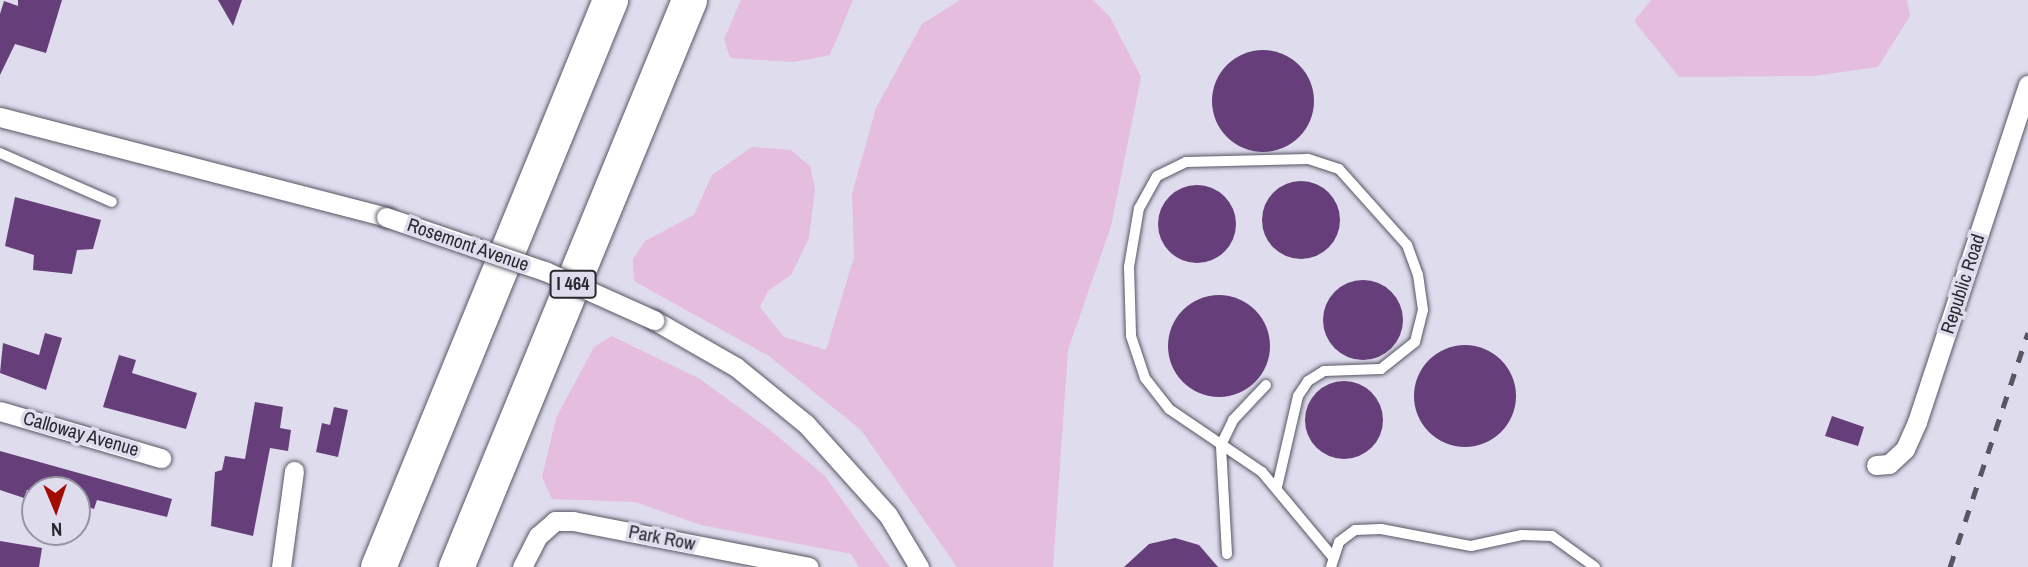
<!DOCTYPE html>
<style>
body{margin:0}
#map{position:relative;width:2028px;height:567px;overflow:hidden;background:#dfdced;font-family:"Archivo Narrow",sans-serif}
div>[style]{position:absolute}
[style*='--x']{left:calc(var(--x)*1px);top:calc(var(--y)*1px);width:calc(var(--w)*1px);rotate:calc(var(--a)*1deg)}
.green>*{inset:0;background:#e5bdde}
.building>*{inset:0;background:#653e7a}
.round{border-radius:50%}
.roads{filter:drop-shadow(0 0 2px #585664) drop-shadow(0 0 2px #585664)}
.lane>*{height:10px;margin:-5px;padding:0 5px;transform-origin:5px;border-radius:5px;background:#fff}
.street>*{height:19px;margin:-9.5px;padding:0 9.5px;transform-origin:9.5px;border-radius:9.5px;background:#fff}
.highway>*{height:35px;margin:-17.5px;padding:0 17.5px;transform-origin:17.5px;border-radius:17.5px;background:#fff}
.rail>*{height:5px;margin-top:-2.5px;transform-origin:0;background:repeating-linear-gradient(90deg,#585660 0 12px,transparent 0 24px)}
.bridges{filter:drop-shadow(0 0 2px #585664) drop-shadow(0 0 2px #585664)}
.street-bridge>*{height:19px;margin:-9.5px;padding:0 9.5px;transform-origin:9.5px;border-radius:9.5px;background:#fff}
span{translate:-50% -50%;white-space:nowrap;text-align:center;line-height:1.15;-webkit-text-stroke:7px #dfdced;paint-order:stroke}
.shield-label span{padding:2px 5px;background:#dfdced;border:2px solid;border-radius:5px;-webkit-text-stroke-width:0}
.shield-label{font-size:18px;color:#29282f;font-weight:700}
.street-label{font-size:19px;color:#29282f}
.north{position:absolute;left:21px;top:476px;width:70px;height:70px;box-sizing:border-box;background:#dfdced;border:2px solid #9694a1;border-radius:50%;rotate:178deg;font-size:19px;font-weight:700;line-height:28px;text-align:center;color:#29282f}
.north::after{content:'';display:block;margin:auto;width:24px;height:32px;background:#a20b00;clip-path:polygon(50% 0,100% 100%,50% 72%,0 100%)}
</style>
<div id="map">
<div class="green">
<div style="clip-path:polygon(741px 0,853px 0,830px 55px,794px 62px,730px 58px,724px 39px)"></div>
<div style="clip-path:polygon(960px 0,1093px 0,1110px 17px,1141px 77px,1111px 226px,1068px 350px,1053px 567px,957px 567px,861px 430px,769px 356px,634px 281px,633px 259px,645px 241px,694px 215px,712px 175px,752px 147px,791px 150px,810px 166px,815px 189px,809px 238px,791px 275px,768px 291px,760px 307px,784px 337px,826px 350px,854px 257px,852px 194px,876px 108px,922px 24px)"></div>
<div style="clip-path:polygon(1651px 0,1907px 0,1910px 16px,1878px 67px,1813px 76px,1679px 77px,1634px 21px)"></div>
<div style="clip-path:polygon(612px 336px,700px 379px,769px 429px,825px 476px,890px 567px,859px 567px,851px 554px,701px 525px,635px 502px,552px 499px,542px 477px,556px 418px,594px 347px)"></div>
</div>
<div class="building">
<div style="clip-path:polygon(18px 0,62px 0,46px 53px,15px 44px,0 75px,0 14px,4px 1px,18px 6px)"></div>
<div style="clip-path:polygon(218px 0,242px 0,233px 26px)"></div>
<div class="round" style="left:1212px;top:50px;width:102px;height:102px"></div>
<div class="round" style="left:1262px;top:181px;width:78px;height:78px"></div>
<div class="round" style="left:1158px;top:185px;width:78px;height:78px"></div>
<div style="clip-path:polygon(15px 197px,101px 220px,93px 249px,77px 250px,72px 274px,33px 270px,34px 255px,5px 246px)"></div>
<div class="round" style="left:1323px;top:280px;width:80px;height:80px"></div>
<div class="round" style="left:1168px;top:295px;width:102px;height:102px"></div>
<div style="clip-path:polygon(45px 333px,62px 338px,46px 390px,0 373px,3px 343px,39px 355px)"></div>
<div class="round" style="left:1414px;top:345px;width:102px;height:102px"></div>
<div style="clip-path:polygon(119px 355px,136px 360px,132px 373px,197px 393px,186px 429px,103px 407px)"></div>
<div class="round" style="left:1305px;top:381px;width:78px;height:78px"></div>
<div style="clip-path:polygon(255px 402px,283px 407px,280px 428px,291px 430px,288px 451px,270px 448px,253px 536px,211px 526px,215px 472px,222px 470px,225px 456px,245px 459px)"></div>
<div style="clip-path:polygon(334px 407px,348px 410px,338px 457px,316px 452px,322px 423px,330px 425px)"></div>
<div style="clip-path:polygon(1832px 416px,1864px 427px,1858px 446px,1825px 436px)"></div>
<div style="clip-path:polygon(0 451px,172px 499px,167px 517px,97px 500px,94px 509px,77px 503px,77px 490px,27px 490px,24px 498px,0 490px)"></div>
<div style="clip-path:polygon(1175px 538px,1199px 545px,1218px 567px,1124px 567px,1149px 544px)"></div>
<div style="clip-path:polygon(0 541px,42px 548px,39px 567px,0 567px)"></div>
</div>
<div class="roads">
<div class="lane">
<div style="--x:0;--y:153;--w:122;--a:23.6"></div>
<div style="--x:1277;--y:487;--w:93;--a:-77"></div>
<div style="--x:1298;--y:396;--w:18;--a:-56"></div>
<div style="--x:1308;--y:381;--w:19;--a:-32"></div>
<div style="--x:1324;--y:371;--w:57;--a:-2"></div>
<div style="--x:1381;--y:369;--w:43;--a:-38.5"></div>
<div style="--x:1415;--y:342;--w:33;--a:-76"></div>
<div style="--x:1423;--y:310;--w:35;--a:-98"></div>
<div style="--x:1418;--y:275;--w:32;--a:-110"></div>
<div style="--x:1407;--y:245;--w:102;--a:-131.8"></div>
<div style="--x:1339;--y:169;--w:33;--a:-162"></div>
<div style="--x:1308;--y:159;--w:122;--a:178.6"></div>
<div style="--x:1186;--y:162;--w:32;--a:154"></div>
<div style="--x:1157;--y:176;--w:37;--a:119"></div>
<div style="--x:1139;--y:208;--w:60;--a:99.6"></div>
<div style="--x:1129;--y:267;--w:69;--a:88.3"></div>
<div style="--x:1131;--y:336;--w:44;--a:71.6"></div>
<div style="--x:1145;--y:378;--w:39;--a:52"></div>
<div style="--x:1169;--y:409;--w:112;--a:34.1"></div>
<div style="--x:1262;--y:472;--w:109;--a:50.2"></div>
<div style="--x:1227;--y:554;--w:109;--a:-93.2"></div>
<div style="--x:1221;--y:445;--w:28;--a:-64"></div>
<div style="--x:1233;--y:420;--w:48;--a:-46.7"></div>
<div style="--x:1331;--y:567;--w:26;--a:-72"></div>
<div style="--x:1339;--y:542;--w:20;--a:-37"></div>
<div style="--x:1355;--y:530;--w:26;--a:-2"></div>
<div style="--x:1381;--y:529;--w:92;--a:10.7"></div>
<div style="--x:1471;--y:546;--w:52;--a:-12.2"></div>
<div style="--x:1522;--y:535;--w:30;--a:2"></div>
<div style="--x:1552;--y:536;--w:53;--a:35.8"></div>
</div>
<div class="street">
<div style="--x:0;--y:117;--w:399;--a:14.5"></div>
<div style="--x:654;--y:320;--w:95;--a:29.8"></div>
<div style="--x:736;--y:367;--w:90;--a:39.2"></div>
<div style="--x:806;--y:424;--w:122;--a:48"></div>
<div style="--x:888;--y:515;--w:61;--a:59.2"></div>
<div style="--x:0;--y:411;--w:168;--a:16.3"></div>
<div style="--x:1876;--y:465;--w:13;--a:-4"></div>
<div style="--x:1889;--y:464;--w:22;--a:-43"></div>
<div style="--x:1905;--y:449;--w:30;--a:-66"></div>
<div style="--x:1917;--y:422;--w:355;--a:-71.8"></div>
<div style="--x:281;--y:567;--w:97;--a:-82.3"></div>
<div style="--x:522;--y:567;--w:35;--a:-63"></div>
<div style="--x:538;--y:536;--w:23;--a:-41"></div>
<div style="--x:555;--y:521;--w:18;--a:0"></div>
<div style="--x:573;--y:521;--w:240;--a:11"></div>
</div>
<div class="highway">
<div style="--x:378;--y:567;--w:613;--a:-67.75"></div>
<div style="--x:456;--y:567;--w:613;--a:-67.66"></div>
</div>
</div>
<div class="rail">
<div style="--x:1950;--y:567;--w:247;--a:-71.6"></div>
</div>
<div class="bridges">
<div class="street-bridge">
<div style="--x:386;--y:217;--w:168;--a:18.8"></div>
<div style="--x:545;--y:271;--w:120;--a:24.2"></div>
</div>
</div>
<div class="shield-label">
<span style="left:573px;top:284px">I 464</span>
</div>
<div class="street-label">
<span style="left:468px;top:245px;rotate:19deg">Rosemont Avenue</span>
<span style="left:1963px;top:284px;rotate:-72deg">Republic Road</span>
<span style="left:81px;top:434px;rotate:16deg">Calloway Avenue</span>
<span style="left:662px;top:538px;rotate:11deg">Park Row</span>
</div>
<div class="north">N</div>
</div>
